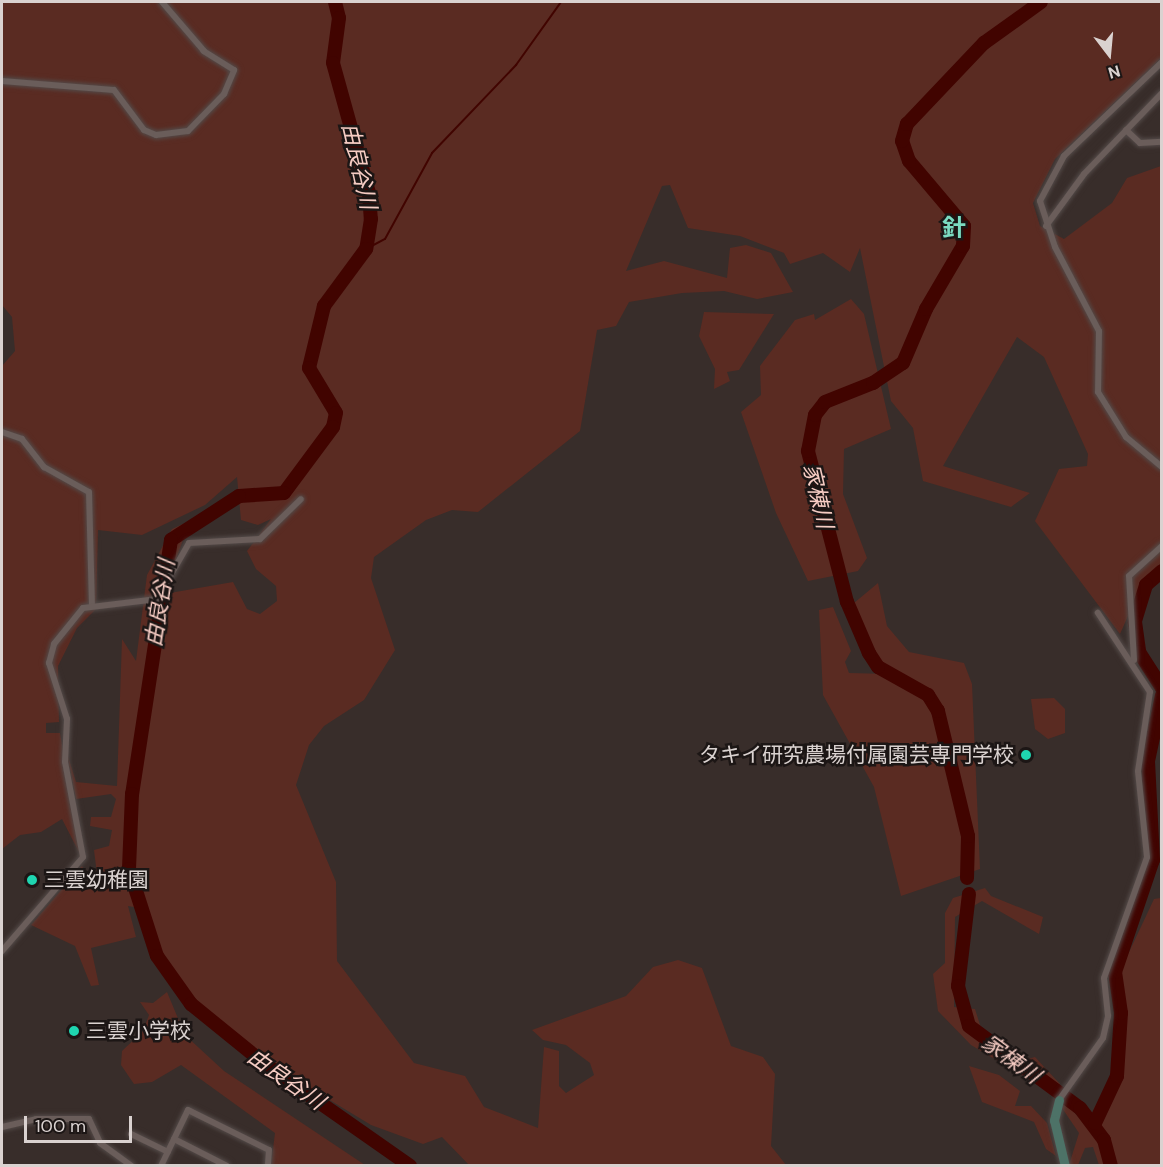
<!DOCTYPE html>
<meta charset="utf-8">
<style>
body{margin:0}
#map{position:relative;width:1163px;height:1167px;overflow:hidden;background:#382d2a;font-family:"DM Sans","Noto Sans JP",sans-serif}
div>[style]{position:absolute}
[style*='--x']{left:calc(var(--x)*1px);top:calc(var(--y)*1px);width:calc(var(--w)*1px);rotate:calc(var(--a)*1deg)}
.green>*{inset:0;background:#5a2b22}
.stream>*{height:2px;margin:-1px;padding:0 1px;transform-origin:1px;border-radius:1px;background:#410400}
.river>*{height:14px;margin:-7px;padding:0 7px;transform-origin:7px;border-radius:7px;background:#410400}
.roads{filter:drop-shadow(0 0 2px #534a48) drop-shadow(0 0 2px #534a48)}
.street>*{height:6px;margin:-3px;padding:0 3px;transform-origin:3px;border-radius:3px;background:#6a5d5a}
.secondary>*{height:9px;margin:-4.5px;padding:0 4.5px;transform-origin:4.5px;border-radius:4.5px;background:#4d7267}
.dots>*{width:16px;height:16px;translate:-50% -50%;box-sizing:border-box;border:3px solid #1c1615;border-radius:50%}
span{translate:-50% -50%;white-space:nowrap;text-align:center;line-height:1.15;-webkit-text-stroke:5px #1c1615;paint-order:stroke}
.poi-label{font-size:21px;color:#dad2d0}
.right{translate:-100% -50%;text-align:right}
.left{translate:0 -50%;text-align:left}
.water-label{font-size:22px;color:#f6ccc3;font-style:italic}
.quarter-label{font-size:24px;color:#7bdbc1;font-weight:700}
.frame{position:absolute;inset:0;border:3px solid #dad2d0;pointer-events:none}
.north{position:absolute;left:1079px;top:24px;width:60px;height:60px;-webkit-text-stroke:4px #1c1615;paint-order:stroke;rotate:164deg;font-size:16px;font-weight:700;line-height:24px;text-align:center;color:#dad2d0}
.north::after{content:'';display:block;margin:auto;width:21px;height:27px;background:#dad2d0;clip-path:polygon(50% 0,100% 100%,50% 72%,0 100%)}
.scale{position:absolute;left:24px;top:1116px;width:108px;height:27px;box-sizing:border-box;border:3px solid #dad2d0;border-top:0;padding-left:8px;font-size:18px;line-height:21px;white-space:nowrap;color:#dad2d0;-webkit-text-stroke:4px #1c1615;paint-order:stroke}
</style>
<div id="map">
<div class="green">
<div style="clip-path:polygon(2px 2px,1161px 2px,1161px 58px,1055px 159px,1033px 203px,1040px 226px,1064px 239px,1112px 203px,1127px 178px,1161px 166px,1161px 571px,1140px 589px,1120px 634px,1035px 521px,1059px 469px,1087px 466px,1088px 454px,1044px 357px,1017px 337px,943px 466px,1030px 493px,1011px 507px,923px 481px,913px 428px,891px 401px,860px 248px,850px 272px,823px 253px,790px 264px,784px 253px,740px 236px,688px 228px,670px 185px,662px 186px,626px 271px,664px 261px,727px 278px,730px 248px,746px 245px,771px 253px,793px 292px,757px 299px,724px 291px,682px 293px,629px 302px,616px 326px,597px 330px,580px 431px,478px 512px,452px 510px,426px 520px,374px 557px,371px 578px,395px 650px,364px 700px,324px 726px,309px 745px,296px 785px,336px 882px,337px 961px,414px 1063px,465px 1076px,484px 1107px,538px 1128px,544px 1047px,559px 1051px,559px 1086px,566px 1093px,594px 1075px,590px 1063px,566px 1045px,543px 1040px,532px 1030px,626px 996px,653px 967px,678px 960px,702px 968px,731px 1046px,763px 1057px,775px 1074px,771px 1146px,786px 1165px,469px 1165px,442px 1137px,423px 1144px,371px 1125px,295px 1079px,196px 1006px,161px 952px,145px 909px,128px 906px,136px 937px,91px 948px,99px 985px,91px 986px,75px 946px,31px 925px,82px 866px,85px 872px,78px 881px,99px 891px,94px 850px,109px 846px,112px 830px,90px 826px,91px 817px,111px 817px,116px 799px,111px 794px,76px 799px,66px 750px,76px 782px,117px 786px,122px 639px,136px 661px,147px 575px,172px 529px,183px 524px,185px 534px,164px 594px,233px 582px,247px 609px,260px 614px,277px 601px,276px 586px,256px 569px,247px 551px,271px 519px,258px 525px,241px 520px,237px 477px,205px 505px,142px 535px,98px 530px,96px 609px,77px 628px,58px 666px,59px 722px,46px 723px,46px 733px,60px 733px,82px 858px,62px 819px,41px 832px,20px 835px,2px 849px,2px 366px,15px 351px,12px 317px,2px 305px)"></div>
<div style="clip-path:polygon(851px 299px,864px 314px,891px 429px,844px 449px,843px 494px,867px 558px,858px 571px,808px 581px,776px 513px,741px 412px,761px 395px,760px 366px,795px 320px,814px 314px,815px 320px)"></div>
<div style="clip-path:polygon(704px 312px,774px 314px,739px 370px,727px 372px,730px 381px,714px 389px,715px 369px,699px 336px)"></div>
<div style="clip-path:polygon(878px 583px,887px 626px,909px 652px,964px 663px,972px 684px,980px 869px,901px 896px,874px 787px,823px 695px,819px 610px,833px 607px,851px 651px,845px 662px,849px 673px,888px 674px,848px 608px)"></div>
<div style="clip-path:polygon(1054px 698px,1065px 709px,1065px 733px,1048px 739px,1035px 729px,1031px 699px)"></div>
<div style="clip-path:polygon(985px 888px,991px 896px,1043px 917px,1039px 934px,982px 901px,955px 917px,954px 1007px,975px 1009px,981px 1028px,1020px 1061px,1035px 1057px,1060px 1084px,1052px 1093px,971px 1045px,938px 1011px,933px 974px,945px 963px,945px 913px,953px 898px)"></div>
<div style="clip-path:polygon(1161px 898px,1161px 1165px,1099px 1165px,1093px 1147px,1085px 1148px,1078px 1165px,1069px 1165px,1079px 1133px,1060px 1105px,1066px 1104px,1088px 1127px,1095px 1106px,1113px 1098px,1118px 1076px,1116px 980px,1154px 899px)"></div>
<div style="clip-path:polygon(167px 992px,185px 1035px,224px 1071px,365px 1165px,271px 1165px,275px 1133px,181px 1065px,152px 1082px,134px 1084px,121px 1065px,122px 1051px,143px 1031px,149px 1015px,140px 1002px,153px 1003px)"></div>
<div style="clip-path:polygon(969px 1066px,999px 1075px,1020px 1091px,1015px 1106px,1031px 1106px,1047px 1123px,1056px 1156px,1046px 1149px,1034px 1122px,982px 1102px)"></div>
</div>
<div class="stream">
<div style="--x:366;--y:249;--w:21;--a:-28"></div>
<div style="--x:385;--y:239;--w:98;--a:-61.3"></div>
<div style="--x:432;--y:153;--w:122;--a:-46.3"></div>
<div style="--x:516;--y:65;--w:77;--a:-54.5"></div>
</div>
<div class="river">
<div style="--x:335;--y:2;--w:16;--a:76"></div>
<div style="--x:339;--y:18;--w:45;--a:97.6"></div>
<div style="--x:333;--y:63;--w:135;--a:74.5"></div>
<div style="--x:369;--y:193;--w:26;--a:86"></div>
<div style="--x:371;--y:219;--w:30;--a:99"></div>
<div style="--x:366;--y:249;--w:71;--a:126.4"></div>
<div style="--x:324;--y:306;--w:64;--a:103.6"></div>
<div style="--x:309;--y:368;--w:52;--a:59"></div>
<div style="--x:336;--y:413;--w:14;--a:102"></div>
<div style="--x:333;--y:427;--w:82;--a:126.6"></div>
<div style="--x:284;--y:493;--w:45;--a:176.2"></div>
<div style="--x:239;--y:496;--w:81;--a:147.1"></div>
<div style="--x:171;--y:540;--w:257;--a:98.7"></div>
<div style="--x:132;--y:794;--w:75;--a:92.3"></div>
<div style="--x:129;--y:869;--w:91;--a:72.2"></div>
<div style="--x:157;--y:956;--w:59;--a:54.7"></div>
<div style="--x:191;--y:1004;--w:97;--a:39.1"></div>
<div style="--x:266;--y:1065;--w:176;--a:35"></div>
<div style="--x:1162;--y:571;--w:21;--a:139"></div>
<div style="--x:1146;--y:585;--w:39;--a:107"></div>
<div style="--x:1135;--y:622;--w:30;--a:82"></div>
<div style="--x:1139;--y:652;--w:43;--a:57.4"></div>
<div style="--x:967;--y:878;--w:42;--a:-88.6"></div>
<div style="--x:968;--y:836;--w:129;--a:-103.5"></div>
<div style="--x:938;--y:711;--w:19;--a:-122"></div>
<div style="--x:928;--y:695;--w:57;--a:-150.8"></div>
<div style="--x:878;--y:667;--w:17;--a:-123"></div>
<div style="--x:869;--y:653;--w:56;--a:-113.3"></div>
<div style="--x:847;--y:602;--w:156;--a:-104.5"></div>
<div style="--x:808;--y:451;--w:37;--a:-79"></div>
<div style="--x:815;--y:415;--w:16;--a:-52"></div>
<div style="--x:825;--y:402;--w:52;--a:-21.6"></div>
<div style="--x:873;--y:383;--w:36;--a:-34"></div>
<div style="--x:903;--y:363;--w:59;--a:-66.9"></div>
<div style="--x:926;--y:309;--w:73;--a:-59.6"></div>
<div style="--x:963;--y:246;--w:20;--a:-87"></div>
<div style="--x:964;--y:226;--w:85;--a:-130.2"></div>
<div style="--x:909;--y:161;--w:21;--a:-109"></div>
<div style="--x:902;--y:141;--w:18;--a:-74"></div>
<div style="--x:907;--y:124;--w:112;--a:-46.5"></div>
<div style="--x:984;--y:43;--w:70;--a:-35.7"></div>
<div style="--x:969;--y:894;--w:93;--a:96.8"></div>
<div style="--x:958;--y:986;--w:41;--a:74.6"></div>
<div style="--x:969;--y:1026;--w:138;--a:36.5"></div>
<div style="--x:1080;--y:1108;--w:40;--a:53"></div>
<div style="--x:1104;--y:1140;--w:27;--a:75"></div>
<div style="--x:1095;--y:1123;--w:52;--a:-64.9"></div>
<div style="--x:1117;--y:1076;--w:63;--a:-86.4"></div>
<div style="--x:1121;--y:1013;--w:41;--a:-98.3"></div>
<div style="--x:1115;--y:972;--w:118;--a:-71.3"></div>
<div style="--x:1153;--y:860;--w:99;--a:-92.9"></div>
<div style="--x:1148;--y:761;--w:67;--a:-78"></div>
</div>
<div class="roads">
<div class="street">
<div style="--x:1162;--y:62;--w:136;--a:136.2"></div>
<div style="--x:1064;--y:156;--w:51;--a:118.1"></div>
<div style="--x:1040;--y:201;--w:48;--a:71.9"></div>
<div style="--x:1055;--y:247;--w:95;--a:62.4"></div>
<div style="--x:1099;--y:331;--w:61;--a:90.9"></div>
<div style="--x:1098;--y:392;--w:53;--a:58.1"></div>
<div style="--x:1126;--y:437;--w:47;--a:39.8"></div>
<div style="--x:2;--y:81;--w:112;--a:4.6"></div>
<div style="--x:114;--y:90;--w:50;--a:53.1"></div>
<div style="--x:144;--y:130;--w:13;--a:23"></div>
<div style="--x:156;--y:135;--w:32;--a:-7"></div>
<div style="--x:188;--y:131;--w:52;--a:-45.8"></div>
<div style="--x:224;--y:94;--w:26;--a:-67"></div>
<div style="--x:234;--y:70;--w:36;--a:-148"></div>
<div style="--x:204;--y:51;--w:65;--a:-130.6"></div>
<div style="--x:1126;--y:130;--w:19;--a:43"></div>
<div style="--x:1140;--y:143;--w:22;--a:-3"></div>
<div style="--x:1046;--y:226;--w:64;--a:-53.8"></div>
<div style="--x:1084;--y:174;--w:112;--a:-46.1"></div>
<div style="--x:2;--y:432;--w:21;--a:19"></div>
<div style="--x:22;--y:439;--w:36;--a:52"></div>
<div style="--x:44;--y:467;--w:51;--a:29.1"></div>
<div style="--x:89;--y:492;--w:113;--a:88.5"></div>
<div style="--x:1134;--y:660;--w:84;--a:-93.4"></div>
<div style="--x:1129;--y:576;--w:45;--a:-42.3"></div>
<div style="--x:2;--y:951;--w:124;--a:-49.2"></div>
<div style="--x:83;--y:857;--w:97;--a:-100.7"></div>
<div style="--x:65;--y:762;--w:43;--a:-87.3"></div>
<div style="--x:67;--y:719;--w:59;--a:-107.8"></div>
<div style="--x:49;--y:663;--w:20;--a:-75"></div>
<div style="--x:54;--y:644;--w:46;--a:-51.1"></div>
<div style="--x:83;--y:608;--w:75;--a:-6.9"></div>
<div style="--x:157;--y:599;--w:64;--a:-60.3"></div>
<div style="--x:189;--y:543;--w:71;--a:-3.2"></div>
<div style="--x:260;--y:539;--w:57;--a:-44.3"></div>
<div style="--x:1059;--y:1100;--w:76;--a:-54.6"></div>
<div style="--x:1103;--y:1038;--w:23;--a:-77"></div>
<div style="--x:1108;--y:1016;--w:38;--a:-96"></div>
<div style="--x:1104;--y:978;--w:128;--a:-70.4"></div>
<div style="--x:1147;--y:857;--w:86;--a:-96"></div>
<div style="--x:1138;--y:771;--w:80;--a:-81.4"></div>
<div style="--x:1150;--y:692;--w:95;--a:-123.4"></div>
<div style="--x:2;--y:1127;--w:35;--a:-13"></div>
<div style="--x:36;--y:1119;--w:53;--a:0"></div>
<div style="--x:89;--y:1119;--w:26;--a:65"></div>
<div style="--x:100;--y:1143;--w:39;--a:36"></div>
<div style="--x:131;--y:1134;--w:41;--a:25.9"></div>
<div style="--x:174;--y:1139;--w:59;--a:27"></div>
<div style="--x:161;--y:1166;--w:62;--a:-64.3"></div>
<div style="--x:188;--y:1110;--w:90;--a:26.3"></div>
<div style="--x:269;--y:1150;--w:16;--a:94"></div>
</div>
<div class="secondary">
<div style="--x:1059;--y:1100;--w:21;--a:104"></div>
<div style="--x:1054;--y:1120;--w:47;--a:76.6"></div>
</div>
</div>
<div class="dots">
<div style="left:1026px;top:755px;background:#1fd5b0"></div>
<div style="left:32px;top:880px;background:#1fd5b0"></div>
<div style="left:74px;top:1031px;background:#1fd5b0"></div>
</div>
<div class="poi-label">
<span class="right" style="left:1014px;top:755px">タキイ研究農場付属園芸専門学校</span>
<span class="left" style="left:44px;top:880px">三雲幼稚園</span>
<span class="left" style="left:86px;top:1031px">三雲小学校</span>
</div>
<div class="water-label">
<span style="left:359px;top:166px;rotate:77deg">由良谷川</span>
<span style="left:818px;top:496px;rotate:77deg">家棟川</span>
<span style="left:160px;top:603px;rotate:-81deg">由良谷川</span>
<span style="left:1011px;top:1059px;rotate:36deg">家棟川</span>
<span style="left:286px;top:1079px;rotate:35deg">由良谷川</span>
</div>
<div class="quarter-label">
<span style="left:954px;top:228px">針</span>
</div>
<div class="frame"></div>
<div class="north">N</div>
<div class="scale">100 m</div>
</div>
